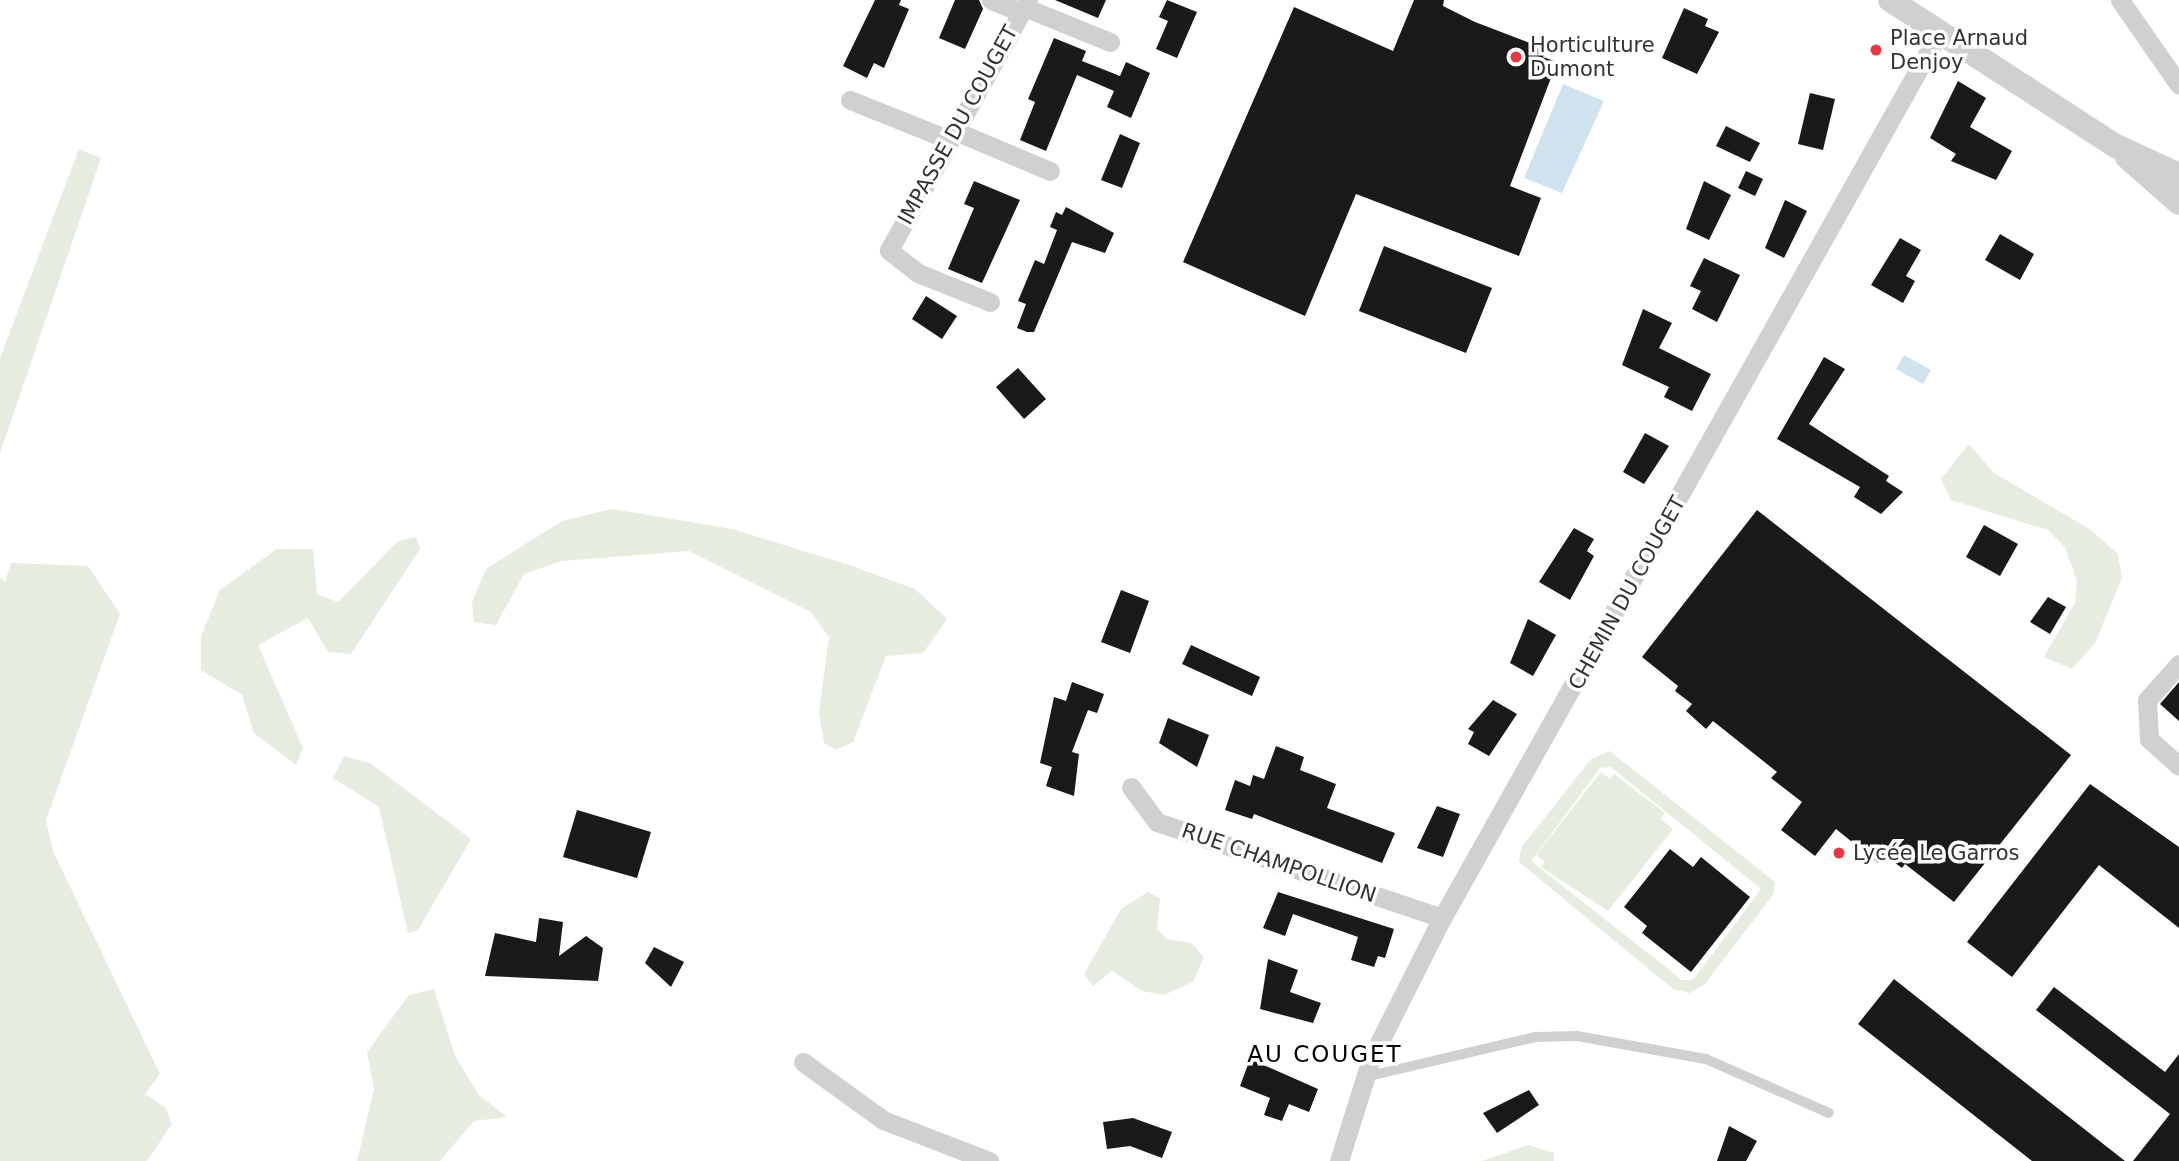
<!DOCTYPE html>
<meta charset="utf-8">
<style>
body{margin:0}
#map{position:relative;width:2179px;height:1161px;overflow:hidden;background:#fff;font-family:"DejaVu Sans",sans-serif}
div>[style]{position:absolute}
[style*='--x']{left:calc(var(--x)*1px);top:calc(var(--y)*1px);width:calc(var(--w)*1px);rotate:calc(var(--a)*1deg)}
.green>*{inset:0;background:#e6ecdf}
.water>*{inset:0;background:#cfe2ee}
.building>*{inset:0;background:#1a1a1a}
.service>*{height:10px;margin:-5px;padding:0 5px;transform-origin:5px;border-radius:5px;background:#d0d0d0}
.minor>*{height:19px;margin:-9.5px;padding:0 9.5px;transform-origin:9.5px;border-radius:9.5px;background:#d0d0d0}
.tertiary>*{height:24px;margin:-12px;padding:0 12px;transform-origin:12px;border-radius:12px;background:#d0d0d0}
.dots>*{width:19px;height:19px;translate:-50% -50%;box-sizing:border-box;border:4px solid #fff;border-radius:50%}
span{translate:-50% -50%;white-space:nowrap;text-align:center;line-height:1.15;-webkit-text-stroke:7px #fff;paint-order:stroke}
.poi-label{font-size:21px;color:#333}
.left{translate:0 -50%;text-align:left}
.street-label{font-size:21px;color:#333}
.neighbourhood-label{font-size:23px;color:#000;letter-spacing:2px}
</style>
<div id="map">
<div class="green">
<div style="clip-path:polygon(79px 149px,101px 158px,0 453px,0 358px)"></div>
<div style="clip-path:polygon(1969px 444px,1994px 473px,2091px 530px,2118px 554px,2122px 578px,2095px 643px,2072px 669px,2044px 657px,2075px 603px,2077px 581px,2065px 547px,2048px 530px,1951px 500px,1941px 479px)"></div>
<div style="clip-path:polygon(612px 509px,732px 529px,846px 564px,915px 589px,947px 619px,923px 653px,886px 656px,853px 742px,836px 750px,824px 743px,819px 712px,829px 637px,811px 612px,689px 551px,561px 561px,524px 574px,496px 625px,474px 622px,472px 602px,486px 569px,562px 521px)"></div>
<div style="clip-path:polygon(416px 537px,420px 549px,351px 654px,328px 652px,308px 618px,258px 645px,303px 748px,296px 765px,254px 733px,242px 695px,201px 670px,201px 636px,220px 590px,277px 549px,313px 549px,317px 594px,338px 602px,398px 541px)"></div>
<div style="clip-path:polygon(11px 563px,88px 566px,120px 614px,46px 820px,53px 851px,160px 1074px,145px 1094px,165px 1107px,172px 1124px,147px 1161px,0 1161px,0 578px,5px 582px)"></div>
<div style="clip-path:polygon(evenodd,1610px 751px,1775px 882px,1773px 895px,1703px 986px,1689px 993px,1673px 989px,1519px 862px,1521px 848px,1591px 759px,1610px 751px,1611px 767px,1761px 889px,1693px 980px,1682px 980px,1531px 861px,1600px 768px,1611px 767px)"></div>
<div style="clip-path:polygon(344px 756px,370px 763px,471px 839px,418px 930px,408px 933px,379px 807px,333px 778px)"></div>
<div style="clip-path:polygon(1601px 772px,1610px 779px,1614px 774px,1665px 813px,1660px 819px,1673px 829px,1608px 911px,1541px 867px,1545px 862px,1536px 855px)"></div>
<div style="clip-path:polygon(1148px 892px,1160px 898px,1157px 929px,1167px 939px,1191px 943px,1204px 957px,1193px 982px,1164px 995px,1142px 991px,1112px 971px,1093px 986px,1084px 974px,1121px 909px)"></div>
<div style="clip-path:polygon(434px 989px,455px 1056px,479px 1095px,507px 1117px,474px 1121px,440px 1161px,357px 1161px,374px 1089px,367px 1052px,409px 995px)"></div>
<div style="clip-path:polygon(1528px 1145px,1554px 1153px,1554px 1161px,1482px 1161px)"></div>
</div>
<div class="water">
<div style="clip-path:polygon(1563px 84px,1604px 101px,1562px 193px,1524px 178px)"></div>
<div style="clip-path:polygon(1904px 355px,1931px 370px,1923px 384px,1896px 369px)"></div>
</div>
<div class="building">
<div style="clip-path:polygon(875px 0,901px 0,899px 5px,909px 9px,884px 68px,874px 63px,867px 78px,843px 66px)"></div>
<div style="clip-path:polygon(955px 0,979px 0,983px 9px,965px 49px,939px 38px)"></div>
<div style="clip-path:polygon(1055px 0,1106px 0,1098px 18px)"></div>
<div style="clip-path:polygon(1167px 0,1197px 12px,1177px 58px,1156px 49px,1168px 21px,1159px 17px)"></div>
<div style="clip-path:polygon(1414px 0,1444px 0,1443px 6px,1475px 22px,1546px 49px,1543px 57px,1557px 62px,1510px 186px,1541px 198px,1519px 256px,1356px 194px,1305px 316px,1183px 262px,1294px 7px,1393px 51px)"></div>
<div style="clip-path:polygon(1684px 8px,1708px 19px,1705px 26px,1719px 32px,1697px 74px,1662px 58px)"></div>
<div style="clip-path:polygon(1054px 38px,1086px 51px,1082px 61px,1120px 76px,1126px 62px,1150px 73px,1131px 118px,1107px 107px,1114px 91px,1077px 75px,1046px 151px,1020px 140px,1035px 102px,1028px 99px)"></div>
<div style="clip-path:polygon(1958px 81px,1986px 98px,1970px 127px,2012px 151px,1996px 180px,1951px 161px,1956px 154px,1930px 138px)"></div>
<div style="clip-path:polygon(1810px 93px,1835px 99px,1823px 150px,1798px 144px)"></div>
<div style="clip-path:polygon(1726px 126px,1760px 143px,1750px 162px,1716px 146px)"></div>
<div style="clip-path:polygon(1120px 134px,1140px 143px,1122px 188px,1101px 180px)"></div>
<div style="clip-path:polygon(1746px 171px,1763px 179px,1755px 196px,1738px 188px)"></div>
<div style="clip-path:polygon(974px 181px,1020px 200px,982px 283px,948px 269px,974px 208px,964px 204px)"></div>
<div style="clip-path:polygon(1704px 181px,1731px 195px,1709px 240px,1686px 229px)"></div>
<div style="clip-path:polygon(1785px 200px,1807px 211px,1784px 258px,1765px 248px)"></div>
<div style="clip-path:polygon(1066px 207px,1114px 233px,1105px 253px,1072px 242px,1034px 332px,1027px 332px,1017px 328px,1026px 304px,1018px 301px,1035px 260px,1044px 264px,1057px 230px,1050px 227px,1056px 212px,1062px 215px)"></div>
<div style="clip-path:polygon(2000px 234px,2034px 254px,2020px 280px,1985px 260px)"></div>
<div style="clip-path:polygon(1900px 238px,1921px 250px,1906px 276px,1915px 281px,1903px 303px,1871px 285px)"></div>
<div style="clip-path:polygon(1384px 246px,1492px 288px,1466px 353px,1359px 311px)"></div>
<div style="clip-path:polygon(1704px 258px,1740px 275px,1717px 322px,1692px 309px,1701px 291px,1690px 286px)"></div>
<div style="clip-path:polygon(926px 296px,957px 316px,942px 339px,912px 319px)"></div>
<div style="clip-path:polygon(1643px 309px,1672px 323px,1659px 348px,1711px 374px,1692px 411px,1664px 397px,1669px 387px,1622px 365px)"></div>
<div style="clip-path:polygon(1824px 357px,1845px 369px,1809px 424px,1889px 476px,1886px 481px,1903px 492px,1881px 514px,1854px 497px,1860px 487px,1777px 439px)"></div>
<div style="clip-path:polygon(1018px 368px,1046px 399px,1024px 419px,996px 387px)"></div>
<div style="clip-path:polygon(1645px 433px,1669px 446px,1644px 484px,1623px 472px)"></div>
<div style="clip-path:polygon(1757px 510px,2071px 755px,1954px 902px,1905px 864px,1902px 868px,1884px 855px,1878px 863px,1836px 829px,1815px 856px,1781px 830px,1802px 802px,1771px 778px,1777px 772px,1713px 721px,1706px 729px,1686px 711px,1692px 704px,1675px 691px,1678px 686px,1642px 657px)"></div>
<div style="clip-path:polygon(1984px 525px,2018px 544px,2000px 576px,1966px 557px)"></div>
<div style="clip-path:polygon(1574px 528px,1594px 539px,1587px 551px,1594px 556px,1570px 600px,1539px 582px)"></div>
<div style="clip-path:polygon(1121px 590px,1149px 601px,1130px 653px,1101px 642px)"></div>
<div style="clip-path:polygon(2048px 597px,2066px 607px,2050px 634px,2030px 622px)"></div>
<div style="clip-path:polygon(1528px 619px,1556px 635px,1533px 676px,1510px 663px)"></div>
<div style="clip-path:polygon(1191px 645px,1260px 677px,1252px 696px,1182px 664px)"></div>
<div style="clip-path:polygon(1072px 682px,1104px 694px,1097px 713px,1088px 710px,1072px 752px,1079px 754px,1074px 796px,1046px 786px,1052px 767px,1040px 763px,1054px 697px,1066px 701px)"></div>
<div style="clip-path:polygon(2179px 682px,2179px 721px,2160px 704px)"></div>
<div style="clip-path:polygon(1493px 700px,1517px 714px,1489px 756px,1468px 744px,1474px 732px,1468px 729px)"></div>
<div style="clip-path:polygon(1168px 718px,1209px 735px,1197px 767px,1159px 743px)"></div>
<div style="clip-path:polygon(1276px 746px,1304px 757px,1300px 770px,1336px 784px,1327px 808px,1395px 833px,1382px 863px,1254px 814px,1252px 819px,1225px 810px,1235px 780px,1250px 786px,1253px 775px,1264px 779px)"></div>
<div style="clip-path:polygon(2090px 784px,2179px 847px,2179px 928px,2099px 865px,2012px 977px,1967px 942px)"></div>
<div style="clip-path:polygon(1437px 806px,1460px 814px,1443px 857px,1417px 848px)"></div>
<div style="clip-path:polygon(577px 810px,651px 832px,637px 878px,563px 857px)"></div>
<div style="clip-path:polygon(1670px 849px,1693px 867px,1701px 857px,1750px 897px,1691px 972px,1642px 933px,1647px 926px,1624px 907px)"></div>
<div style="clip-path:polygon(1278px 892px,1394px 929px,1385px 958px,1378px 956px,1374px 967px,1351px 960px,1358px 937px,1293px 914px,1285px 936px,1263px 928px)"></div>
<div style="clip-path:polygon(539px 918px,563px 922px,559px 956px,586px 936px,603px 948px,598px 981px,485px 976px,495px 933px,536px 942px)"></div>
<div style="clip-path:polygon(654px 947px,684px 962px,671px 987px,645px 963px)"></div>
<div style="clip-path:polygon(1268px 959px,1298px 970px,1290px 992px,1321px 1003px,1313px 1023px,1260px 1009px)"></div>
<div style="clip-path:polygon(1894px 979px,1976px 1044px,2125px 1161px,2032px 1161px,1858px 1024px)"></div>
<div style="clip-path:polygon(2054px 987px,2165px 1072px,2179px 1054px,2179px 1161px,2133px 1161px,2170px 1114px,2036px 1010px)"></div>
<div style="clip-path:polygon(1250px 1059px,1318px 1089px,1309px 1112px,1289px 1104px,1282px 1121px,1264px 1115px,1270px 1098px,1240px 1086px)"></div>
<div style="clip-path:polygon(1529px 1090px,1539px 1105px,1497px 1133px,1483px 1113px)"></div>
<div style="clip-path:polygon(1133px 1118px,1172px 1132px,1162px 1158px,1130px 1146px,1107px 1149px,1103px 1122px)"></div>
<div style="clip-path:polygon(1729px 1126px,1757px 1141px,1746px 1161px,1717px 1161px)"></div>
</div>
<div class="service">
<div style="--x:1365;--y:1077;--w:175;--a:-13.2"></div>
<div style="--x:1535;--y:1037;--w:42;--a:-1.4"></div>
<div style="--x:1577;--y:1036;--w:131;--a:10.1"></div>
<div style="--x:1706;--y:1059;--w:134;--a:23.7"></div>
</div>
<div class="minor">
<div style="--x:991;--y:0;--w:32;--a:22"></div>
<div style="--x:2120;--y:0;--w:103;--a:55.2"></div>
<div style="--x:1024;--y:7;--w:93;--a:22.1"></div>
<div style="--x:850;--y:100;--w:108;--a:21.8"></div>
<div style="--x:955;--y:131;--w:103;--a:22.8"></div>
<div style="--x:990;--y:302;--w:78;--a:-158.1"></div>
<div style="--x:918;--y:273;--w:37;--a:-142"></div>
<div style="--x:889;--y:250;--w:286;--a:-60.9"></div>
<div style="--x:2179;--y:664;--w:48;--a:131.6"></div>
<div style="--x:2147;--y:700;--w:39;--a:87"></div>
<div style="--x:2149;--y:739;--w:40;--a:42"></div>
<div style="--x:1131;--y:787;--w:44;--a:53.4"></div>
<div style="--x:1157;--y:822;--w:301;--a:18.6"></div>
<div style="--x:803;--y:1062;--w:99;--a:35.9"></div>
<div style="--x:883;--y:1120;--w:114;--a:21.1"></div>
<div style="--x:1339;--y:1161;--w:107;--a:-72.6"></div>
<div style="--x:1371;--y:1059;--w:158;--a:-63.3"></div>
<div style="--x:1442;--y:918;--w:1013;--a:-60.68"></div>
</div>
<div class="tertiary">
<div style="--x:1890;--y:0;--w:269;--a:32.9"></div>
<div style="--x:2116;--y:146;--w:69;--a:24.7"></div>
<div style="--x:2127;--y:157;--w:69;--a:41.5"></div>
</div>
<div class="dots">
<div style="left:1876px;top:50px;background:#e63946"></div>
<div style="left:1516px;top:57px;background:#e63946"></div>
<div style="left:1839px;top:853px;background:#e63946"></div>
</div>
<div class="poi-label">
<span class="left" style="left:1890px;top:50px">Place Arnaud<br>Denjoy</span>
<span class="left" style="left:1530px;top:57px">Horticulture<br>Dumont</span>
<span class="left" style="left:1853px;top:853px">Lycée Le Garros</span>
</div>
<div class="street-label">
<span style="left:958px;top:125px;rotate:-61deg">IMPASSE DU COUGET</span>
<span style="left:1627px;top:593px;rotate:-61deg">CHEMIN DU COUGET</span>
<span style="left:1279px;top:863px;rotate:19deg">RUE CHAMPOLLION</span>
</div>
<div class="neighbourhood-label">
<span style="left:1325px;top:1054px">AU COUGET</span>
</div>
</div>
